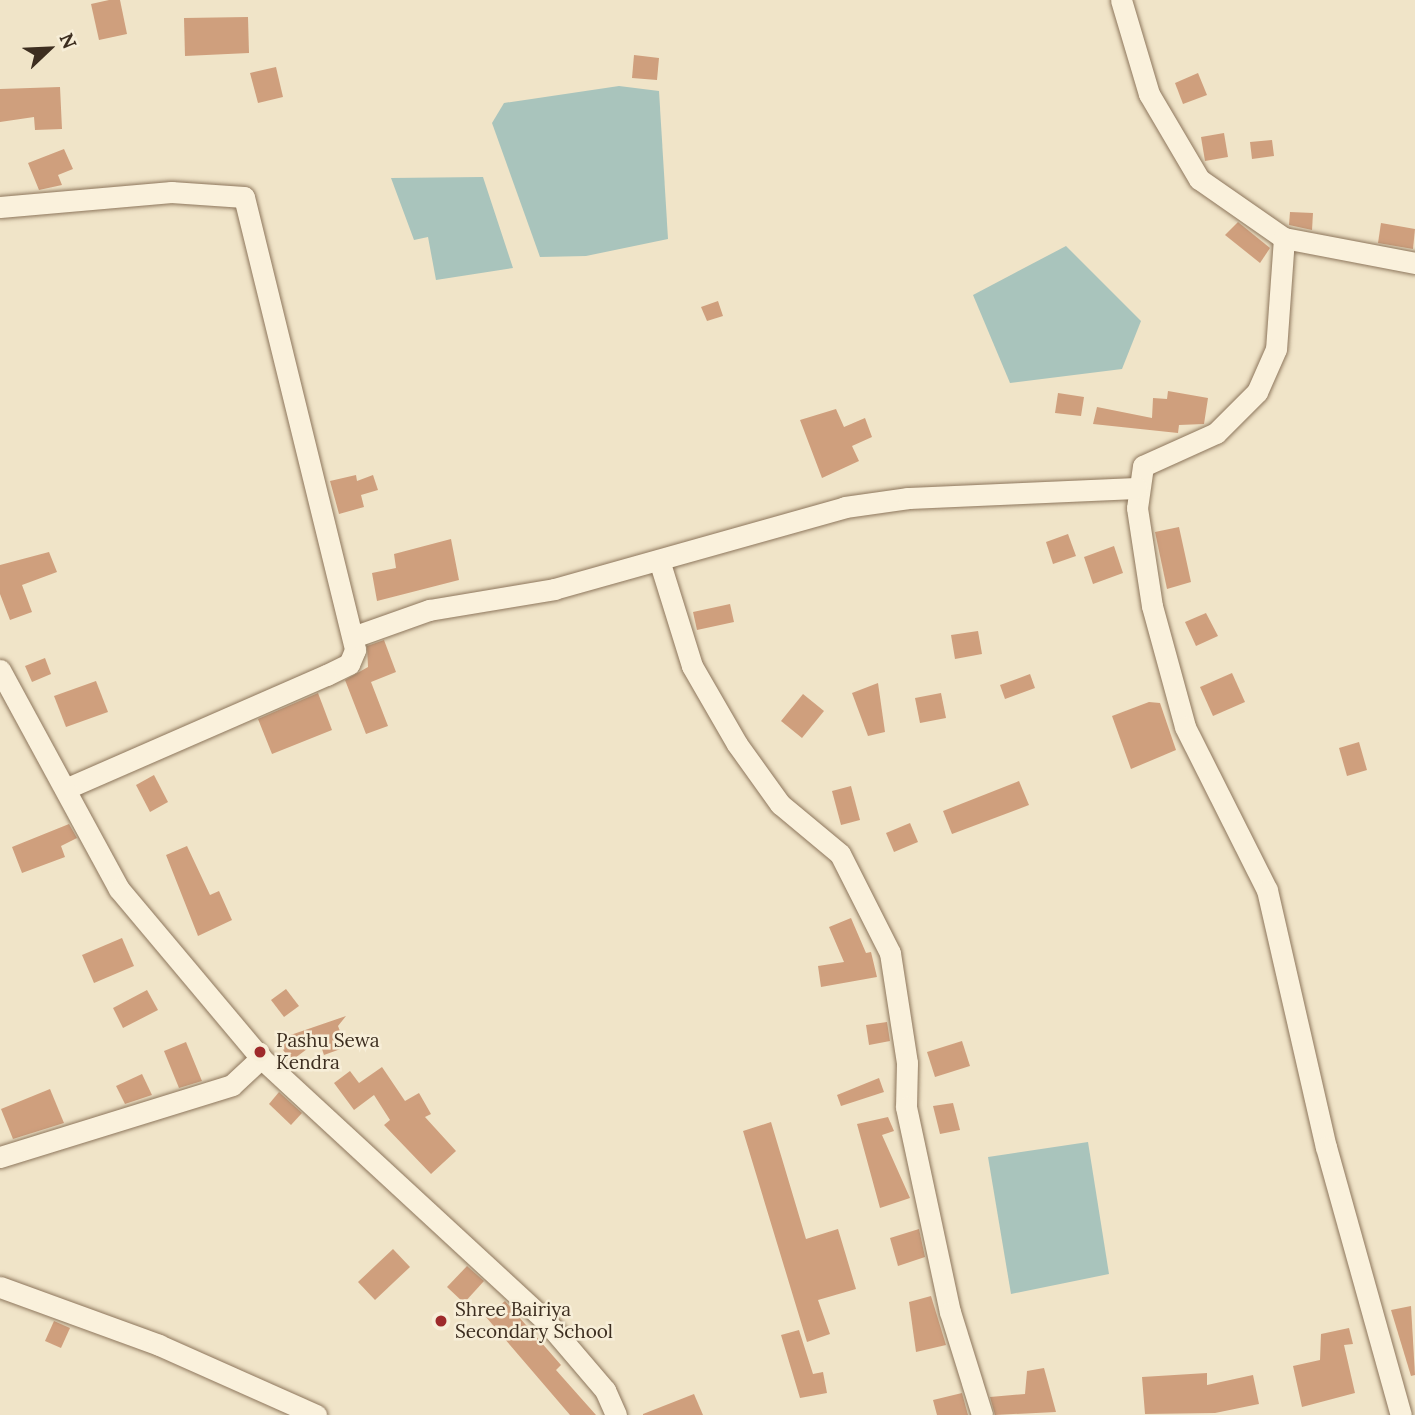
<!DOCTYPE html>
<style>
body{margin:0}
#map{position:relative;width:1415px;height:1415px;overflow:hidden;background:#f0e4c8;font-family:Lora,serif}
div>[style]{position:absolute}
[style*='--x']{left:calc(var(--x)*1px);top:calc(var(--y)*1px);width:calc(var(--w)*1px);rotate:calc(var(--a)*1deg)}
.water>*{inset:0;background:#a9c4bc}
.building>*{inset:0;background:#cf9f7d}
.roads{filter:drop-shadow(0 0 2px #8d765c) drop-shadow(0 0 2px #8d765c)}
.minor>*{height:21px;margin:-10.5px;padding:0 10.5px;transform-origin:10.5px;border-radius:10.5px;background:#faf1dc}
.dots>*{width:19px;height:19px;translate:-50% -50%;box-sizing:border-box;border:4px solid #f7eed8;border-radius:50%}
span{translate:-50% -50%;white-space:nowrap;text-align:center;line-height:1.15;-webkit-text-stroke:5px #f7eed8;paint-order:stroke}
.poi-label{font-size:19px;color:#3d2e20}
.left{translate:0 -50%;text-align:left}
.north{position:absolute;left:14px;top:14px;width:70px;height:70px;-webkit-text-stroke:5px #f7eed8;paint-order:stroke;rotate:67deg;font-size:19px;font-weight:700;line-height:28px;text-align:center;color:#3d2e20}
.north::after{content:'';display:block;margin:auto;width:24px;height:32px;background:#3d2e20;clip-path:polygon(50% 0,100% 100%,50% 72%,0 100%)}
</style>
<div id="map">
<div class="water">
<div style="clip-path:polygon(619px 86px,659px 91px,668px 239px,586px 256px,540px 257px,492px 123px,504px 103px)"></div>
<div style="clip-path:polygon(483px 177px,513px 268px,436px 280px,428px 237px,414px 240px,391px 178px)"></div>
<div style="clip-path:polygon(1066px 246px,1141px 321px,1122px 369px,1010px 383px,973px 295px)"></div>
<div style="clip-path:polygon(1088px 1142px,1109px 1274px,1011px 1294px,988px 1157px)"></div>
</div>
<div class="building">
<div style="clip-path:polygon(109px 0,120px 0,127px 34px,99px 40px,91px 4px)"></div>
<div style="clip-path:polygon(248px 17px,249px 53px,185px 56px,184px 18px)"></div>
<div style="clip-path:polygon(634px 55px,659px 58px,657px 80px,632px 78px)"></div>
<div style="clip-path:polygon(276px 67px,283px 97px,258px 103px,250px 73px)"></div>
<div style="clip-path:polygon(1198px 73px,1207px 95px,1183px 104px,1175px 83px)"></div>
<div style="clip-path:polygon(60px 87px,62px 129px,35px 130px,34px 117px,0 122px,0 89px)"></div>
<div style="clip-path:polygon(1224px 133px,1228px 157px,1205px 161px,1201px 137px)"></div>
<div style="clip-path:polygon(1272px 140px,1274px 156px,1252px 159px,1250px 142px)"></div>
<div style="clip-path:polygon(64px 149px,73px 169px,58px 175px,62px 185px,39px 190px,28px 163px)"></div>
<div style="clip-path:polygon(1290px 212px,1313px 213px,1312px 230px,1289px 225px)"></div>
<div style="clip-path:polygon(1238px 222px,1270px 248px,1260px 263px,1225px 235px)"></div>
<div style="clip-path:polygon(1381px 223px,1415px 229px,1413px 249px,1378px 243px)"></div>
<div style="clip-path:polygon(718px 301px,723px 316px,707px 321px,701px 307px)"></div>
<div style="clip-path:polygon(1168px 391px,1208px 398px,1204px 424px,1179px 425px,1178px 433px,1093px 424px,1097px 407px,1152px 418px,1153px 398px,1167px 399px)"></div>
<div style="clip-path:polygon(1058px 393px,1084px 397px,1081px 416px,1055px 413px)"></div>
<div style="clip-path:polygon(836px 409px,844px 427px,865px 418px,872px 437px,852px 446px,859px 461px,822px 478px,800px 420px)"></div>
<div style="clip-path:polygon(356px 475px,357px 481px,373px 475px,378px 490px,361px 495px,364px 507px,339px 514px,330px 481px)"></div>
<div style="clip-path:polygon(1179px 527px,1191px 582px,1167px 589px,1155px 532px)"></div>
<div style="clip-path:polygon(1068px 534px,1076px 556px,1053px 564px,1046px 542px)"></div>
<div style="clip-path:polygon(451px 539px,459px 580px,377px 601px,372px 573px,396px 568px,394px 554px)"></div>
<div style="clip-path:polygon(1114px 546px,1123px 573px,1093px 584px,1084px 557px)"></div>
<div style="clip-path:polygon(49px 552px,57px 572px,22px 585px,32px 612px,10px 620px,0 594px,0 565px)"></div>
<div style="clip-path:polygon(730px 604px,734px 622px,697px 630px,693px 612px)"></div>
<div style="clip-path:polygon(1206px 613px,1218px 636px,1196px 646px,1185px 622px)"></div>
<div style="clip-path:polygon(978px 631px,982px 654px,955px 659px,951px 635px)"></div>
<div style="clip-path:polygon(384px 640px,396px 672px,371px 682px,388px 726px,366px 734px,345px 680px,368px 667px,367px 646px)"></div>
<div style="clip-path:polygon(45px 658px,51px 674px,32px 682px,25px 666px)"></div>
<div style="clip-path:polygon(1232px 673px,1245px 702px,1213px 716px,1200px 687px)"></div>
<div style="clip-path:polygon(1030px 674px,1035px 688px,1005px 699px,1000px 685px)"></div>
<div style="clip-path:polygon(96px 681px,108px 712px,66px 727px,54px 696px)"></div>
<div style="clip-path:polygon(878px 683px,885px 732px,868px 736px,852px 693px)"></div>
<div style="clip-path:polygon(318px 693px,332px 730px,272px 754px,258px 719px)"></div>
<div style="clip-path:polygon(941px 693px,946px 718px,920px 723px,915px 698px)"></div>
<div style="clip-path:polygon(803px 694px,824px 711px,802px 738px,781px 721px)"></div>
<div style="clip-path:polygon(1149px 702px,1160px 703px,1176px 750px,1131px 769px,1112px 716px)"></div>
<div style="clip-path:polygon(1359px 742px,1367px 770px,1347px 776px,1339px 748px)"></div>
<div style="clip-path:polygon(154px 775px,168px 802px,150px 812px,136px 785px)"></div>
<div style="clip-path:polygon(1019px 781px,1029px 805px,952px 834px,943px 811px)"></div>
<div style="clip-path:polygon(851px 786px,860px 820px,841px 825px,832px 791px)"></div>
<div style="clip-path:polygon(910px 823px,918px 842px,894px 852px,886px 833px)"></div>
<div style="clip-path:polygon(69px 824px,77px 838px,61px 846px,65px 857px,22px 873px,12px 847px)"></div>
<div style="clip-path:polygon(187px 846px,210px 895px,219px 891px,232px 920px,198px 936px,166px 855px)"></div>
<div style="clip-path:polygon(851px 918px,866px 953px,871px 952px,877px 977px,821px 987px,818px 966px,844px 962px,829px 927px)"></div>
<div style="clip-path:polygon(122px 938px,134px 966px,94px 983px,82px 955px)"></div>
<div style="clip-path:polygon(286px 989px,299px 1006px,284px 1017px,271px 1000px)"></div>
<div style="clip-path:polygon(147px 990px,158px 1010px,123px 1028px,113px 1008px)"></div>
<div style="clip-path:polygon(346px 1016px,338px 1026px,346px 1047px,324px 1055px,319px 1040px,291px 1061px,276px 1040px)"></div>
<div style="clip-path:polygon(887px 1022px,890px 1041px,869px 1045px,866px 1025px)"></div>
<div style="clip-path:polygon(962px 1041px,970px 1066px,935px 1077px,927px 1052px)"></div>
<div style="clip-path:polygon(186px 1042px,202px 1081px,179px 1088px,164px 1051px)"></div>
<div style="clip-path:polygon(382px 1067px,405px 1101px,419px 1093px,431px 1114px,425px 1117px,456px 1151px,431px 1174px,384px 1125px,390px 1120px,374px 1095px,354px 1110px,334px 1083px,350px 1071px,359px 1083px)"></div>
<div style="clip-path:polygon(142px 1074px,152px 1095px,125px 1104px,116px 1086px)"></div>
<div style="clip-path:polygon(879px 1078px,884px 1092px,841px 1106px,837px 1095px)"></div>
<div style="clip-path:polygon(50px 1089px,64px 1123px,13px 1139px,1px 1109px)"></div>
<div style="clip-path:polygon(279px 1092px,302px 1113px,291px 1125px,269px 1104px)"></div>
<div style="clip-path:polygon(953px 1103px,960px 1130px,940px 1134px,933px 1106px)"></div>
<div style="clip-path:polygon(888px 1117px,894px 1131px,882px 1135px,910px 1198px,880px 1208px,857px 1124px)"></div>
<div style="clip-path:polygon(771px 1122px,806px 1239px,838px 1229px,856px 1289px,818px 1300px,830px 1334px,807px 1342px,743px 1131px)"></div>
<div style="clip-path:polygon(919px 1229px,925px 1257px,898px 1266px,890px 1238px)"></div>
<div style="clip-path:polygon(393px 1249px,410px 1267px,375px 1300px,358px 1282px)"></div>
<div style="clip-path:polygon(467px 1266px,484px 1281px,464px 1303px,447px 1287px)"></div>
<div style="clip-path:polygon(931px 1296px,946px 1345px,916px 1352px,909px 1302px)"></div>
<div style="clip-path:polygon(505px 1301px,561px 1365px,556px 1370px,596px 1415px,570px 1415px,486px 1317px)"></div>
<div style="clip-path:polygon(1411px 1306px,1415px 1375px,1411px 1376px,1391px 1310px)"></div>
<div style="clip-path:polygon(54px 1321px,70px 1328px,61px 1348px,45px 1341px)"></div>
<div style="clip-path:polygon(1349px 1328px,1353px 1344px,1344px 1345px,1355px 1393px,1302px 1407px,1293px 1366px,1320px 1360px,1321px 1334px)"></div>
<div style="clip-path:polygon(799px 1330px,813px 1374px,823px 1372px,827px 1393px,800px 1398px,781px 1335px)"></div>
<div style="clip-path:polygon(1044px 1368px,1056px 1412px,995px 1415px,990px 1397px,1025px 1394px,1027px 1371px)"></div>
<div style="clip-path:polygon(1207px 1373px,1207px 1385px,1253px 1375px,1259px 1404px,1215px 1413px,1145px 1414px,1142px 1377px)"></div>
<div style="clip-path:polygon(962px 1393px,968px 1415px,937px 1415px,933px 1400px)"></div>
<div style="clip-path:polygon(694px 1394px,703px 1415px,643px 1415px,643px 1414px)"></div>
</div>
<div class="roads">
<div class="minor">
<div style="--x:1121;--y:0;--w:98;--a:73.4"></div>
<div style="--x:1149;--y:94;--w:99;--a:59.5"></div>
<div style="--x:1199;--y:179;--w:103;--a:34.8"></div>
<div style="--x:1284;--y:238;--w:133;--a:10.8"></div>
<div style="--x:0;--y:207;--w:172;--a:-5"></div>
<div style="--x:171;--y:192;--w:73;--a:3.9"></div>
<div style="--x:244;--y:197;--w:466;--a:76.2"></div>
<div style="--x:355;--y:650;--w:15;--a:113"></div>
<div style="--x:349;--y:664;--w:25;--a:154"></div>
<div style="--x:326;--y:675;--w:283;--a:156.4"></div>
<div style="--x:1284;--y:238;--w:111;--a:94.1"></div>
<div style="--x:1276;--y:349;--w:47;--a:113.8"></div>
<div style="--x:1257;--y:392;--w:58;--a:135"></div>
<div style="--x:1216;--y:433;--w:80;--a:155.7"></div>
<div style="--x:1143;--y:466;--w:42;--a:98.1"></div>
<div style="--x:1137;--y:508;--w:99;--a:81.3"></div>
<div style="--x:1152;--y:606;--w:125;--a:74.7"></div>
<div style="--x:1185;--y:727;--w:182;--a:63.3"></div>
<div style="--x:1267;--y:890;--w:264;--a:77.1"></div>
<div style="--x:1326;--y:1147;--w:278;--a:74.4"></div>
<div style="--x:659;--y:560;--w:111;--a:72.7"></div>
<div style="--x:692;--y:666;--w:90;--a:60"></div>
<div style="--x:737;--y:744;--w:74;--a:54.4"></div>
<div style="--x:780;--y:804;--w:78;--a:39.8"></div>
<div style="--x:840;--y:854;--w:111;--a:63.2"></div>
<div style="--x:890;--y:953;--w:111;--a:81.2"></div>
<div style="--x:907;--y:1063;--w:44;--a:91.3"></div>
<div style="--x:906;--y:1107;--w:210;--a:77.9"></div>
<div style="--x:950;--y:1312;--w:108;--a:72.7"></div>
<div style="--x:353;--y:637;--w:81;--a:-19.6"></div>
<div style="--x:429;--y:610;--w:127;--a:-9.5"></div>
<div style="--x:554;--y:589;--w:302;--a:-15.7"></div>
<div style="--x:845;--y:507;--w:64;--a:-8.1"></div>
<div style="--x:908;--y:498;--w:229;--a:-2.5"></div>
<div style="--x:0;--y:670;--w:249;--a:61.5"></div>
<div style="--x:119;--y:889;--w:221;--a:50"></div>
<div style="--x:261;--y:1058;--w:388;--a:42.7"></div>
<div style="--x:546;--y:1321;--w:91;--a:49.5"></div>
<div style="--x:605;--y:1390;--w:27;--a:66"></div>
<div style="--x:0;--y:1157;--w:243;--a:-17.2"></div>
<div style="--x:232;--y:1085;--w:40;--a:-43"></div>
<div style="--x:0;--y:1287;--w:169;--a:20"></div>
<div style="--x:159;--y:1345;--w:172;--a:24"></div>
</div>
</div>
<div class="dots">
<div style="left:260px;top:1052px;background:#9e2a2b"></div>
<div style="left:441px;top:1321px;background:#9e2a2b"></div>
</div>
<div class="poi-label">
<span class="left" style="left:276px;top:1052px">Pashu Sewa<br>Kendra</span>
<span class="left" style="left:455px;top:1321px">Shree Bairiya<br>Secondary School</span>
</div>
<div class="north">N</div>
</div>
